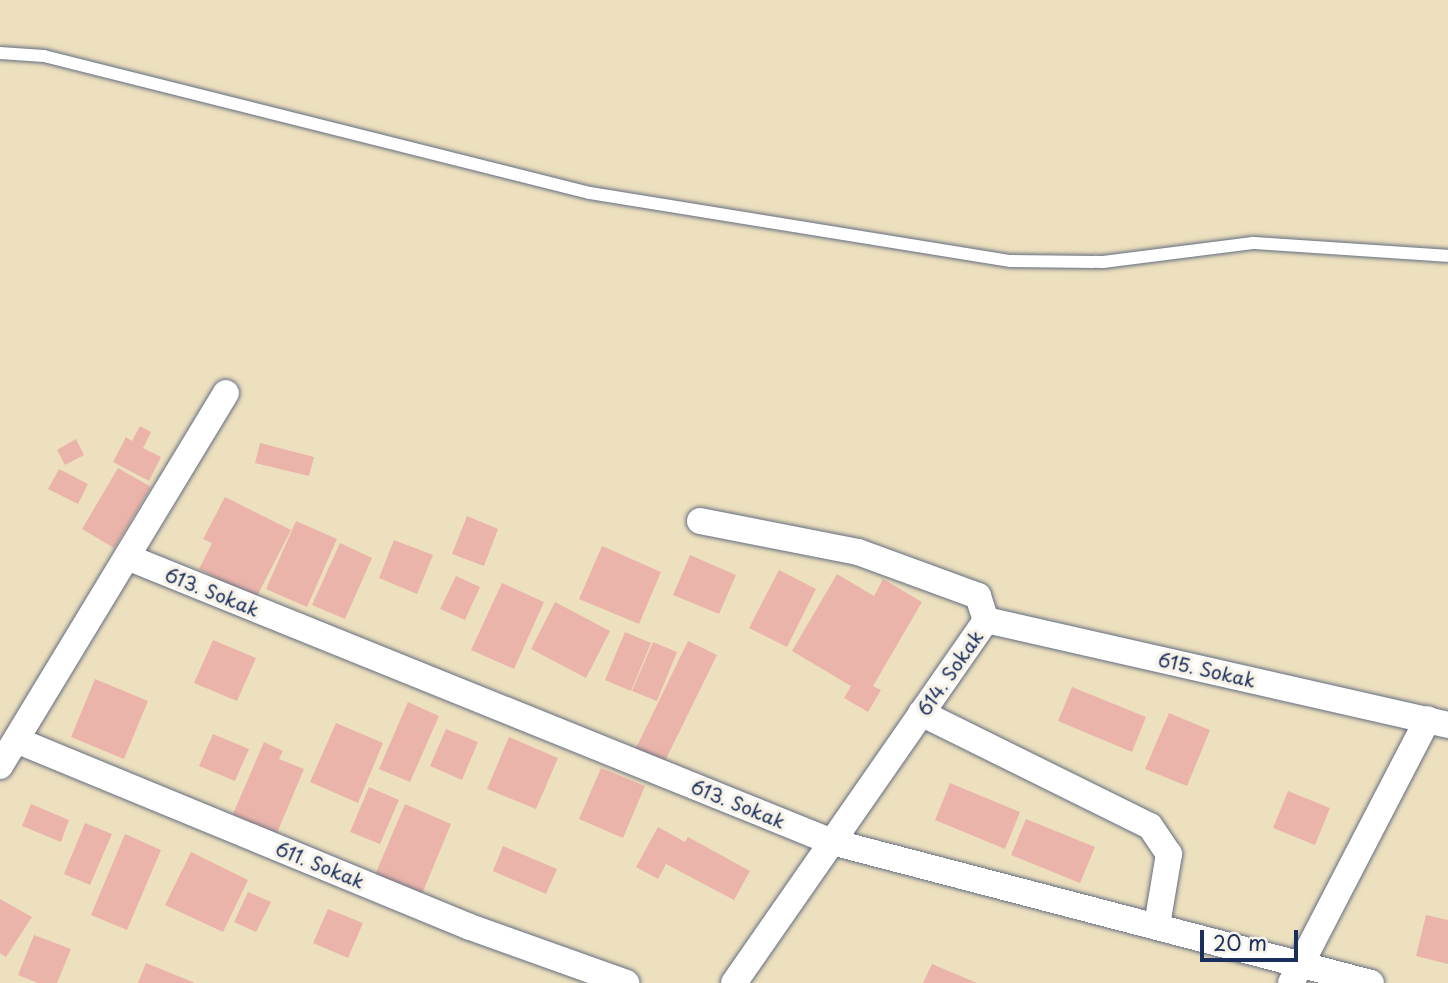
<!DOCTYPE html>
<style>
body{margin:0}
#map{position:relative;width:1448px;height:983px;overflow:hidden;background:#ede0be;font-family:"Playpen Sans",sans-serif}
div>[style]{position:absolute}
[style*='--x']{left:calc(var(--x)*1px);top:calc(var(--y)*1px);width:calc(var(--w)*1px);rotate:calc(var(--a)*1deg)}
.building>*{inset:0;background:#ebb4aa}
.roads{filter:drop-shadow(0 0 2px #646d80) drop-shadow(0 0 2px #646d80)}
.lane>*{height:12px;margin:-6px;padding:0 6px;transform-origin:6px;border-radius:6px;background:#fff}
.street>*{height:26px;margin:-13px;padding:0 13px;transform-origin:13px;border-radius:13px;background:#fff}
span{translate:-50% -50%;white-space:nowrap;text-align:center;line-height:1.15;-webkit-text-stroke:7px #f7f3e8;paint-order:stroke}
.street-label{font-size:19px;color:#1b2f5e}
.scale{position:absolute;left:1200px;top:930px;width:98px;height:32px;box-sizing:border-box;border:4px solid #1b2f5e;border-top:0;padding-left:9px;font-size:21px;line-height:24px;white-space:nowrap;color:#1b2f5e;-webkit-text-stroke:5px #f7f3e8;paint-order:stroke}
</style>
<div id="map">
<div class="building">
<div style="clip-path:polygon(140px 426px,151px 432px,143px 448px,161px 457px,149px 481px,113px 462px,126px 437px,132px 441px)"></div>
<div style="clip-path:polygon(76px 439px,84px 455px,65px 465px,57px 450px)"></div>
<div style="clip-path:polygon(260px 443px,314px 457px,309px 476px,255px 463px)"></div>
<div style="clip-path:polygon(118px 468px,151px 487px,114px 548px,82px 529px)"></div>
<div style="clip-path:polygon(59px 469px,88px 484px,78px 504px,48px 489px)"></div>
<div style="clip-path:polygon(225px 497px,291px 530px,256px 598px,199px 569px,212px 543px,203px 539px)"></div>
<div style="clip-path:polygon(467px 516px,498px 529px,484px 566px,452px 554px)"></div>
<div style="clip-path:polygon(296px 521px,337px 539px,307px 607px,266px 589px)"></div>
<div style="clip-path:polygon(394px 540px,433px 555px,417px 594px,379px 578px)"></div>
<div style="clip-path:polygon(340px 543px,372px 558px,345px 619px,312px 605px)"></div>
<div style="clip-path:polygon(602px 546px,661px 572px,639px 624px,579px 599px)"></div>
<div style="clip-path:polygon(690px 555px,736px 575px,719px 614px,673px 595px)"></div>
<div style="clip-path:polygon(779px 570px,816px 589px,787px 647px,749px 628px)"></div>
<div style="clip-path:polygon(837px 574px,874px 596px,883px 579px,922px 602px,873px 686px,881px 690px,868px 712px,844px 698px,851px 686px,792px 651px)"></div>
<div style="clip-path:polygon(456px 576px,480px 587px,465px 620px,440px 609px)"></div>
<div style="clip-path:polygon(502px 583px,544px 602px,514px 669px,471px 650px)"></div>
<div style="clip-path:polygon(555px 602px,610px 631px,586px 678px,531px 649px)"></div>
<div style="clip-path:polygon(625px 632px,651px 643px,631px 691px,605px 680px)"></div>
<div style="clip-path:polygon(213px 640px,256px 658px,237px 701px,194px 683px)"></div>
<div style="clip-path:polygon(688px 641px,717px 655px,665px 761px,636px 748px)"></div>
<div style="clip-path:polygon(653px 642px,677px 652px,657px 701px,632px 691px)"></div>
<div style="clip-path:polygon(95px 679px,148px 701px,124px 759px,71px 737px)"></div>
<div style="clip-path:polygon(1072px 687px,1146px 717px,1132px 752px,1058px 721px)"></div>
<div style="clip-path:polygon(408px 702px,439px 716px,410px 782px,379px 769px)"></div>
<div style="clip-path:polygon(1169px 713px,1210px 730px,1187px 786px,1145px 769px)"></div>
<div style="clip-path:polygon(336px 723px,383px 743px,358px 803px,310px 782px)"></div>
<div style="clip-path:polygon(446px 729px,478px 742px,462px 780px,430px 766px)"></div>
<div style="clip-path:polygon(213px 734px,249px 749px,235px 781px,199px 766px)"></div>
<div style="clip-path:polygon(509px 737px,558px 758px,536px 809px,487px 789px)"></div>
<div style="clip-path:polygon(264px 742px,283px 751px,279px 759px,304px 769px,277px 833px,233px 814px)"></div>
<div style="clip-path:polygon(601px 768px,645px 786px,623px 838px,579px 819px)"></div>
<div style="clip-path:polygon(950px 783px,1020px 812px,1005px 849px,935px 820px)"></div>
<div style="clip-path:polygon(369px 787px,399px 800px,380px 844px,350px 832px)"></div>
<div style="clip-path:polygon(1288px 791px,1330px 808px,1315px 845px,1273px 828px)"></div>
<div style="clip-path:polygon(31px 804px,69px 820px,61px 842px,22px 826px)"></div>
<div style="clip-path:polygon(405px 804px,451px 824px,422px 894px,375px 875px)"></div>
<div style="clip-path:polygon(1026px 819px,1095px 847px,1080px 883px,1011px 855px)"></div>
<div style="clip-path:polygon(85px 823px,112px 834px,90px 885px,64px 874px)"></div>
<div style="clip-path:polygon(658px 827px,685px 842px,688px 837px,750px 871px,734px 900px,666px 864px,658px 879px,636px 867px)"></div>
<div style="clip-path:polygon(125px 834px,161px 850px,127px 930px,91px 915px)"></div>
<div style="clip-path:polygon(503px 846px,557px 869px,546px 894px,493px 871px)"></div>
<div style="clip-path:polygon(191px 852px,248px 880px,223px 932px,165px 905px)"></div>
<div style="clip-path:polygon(248px 892px,271px 902px,256px 932px,234px 922px)"></div>
<div style="clip-path:polygon(0 899px,32px 917px,6px 957px,0 953px)"></div>
<div style="clip-path:polygon(328px 909px,363px 923px,348px 958px,313px 943px)"></div>
<div style="clip-path:polygon(1426px 915px,1448px 920px,1448px 964px,1416px 956px)"></div>
<div style="clip-path:polygon(34px 935px,71px 949px,57px 983px,38px 983px,18px 975px)"></div>
<div style="clip-path:polygon(146px 963px,195px 983px,138px 983px)"></div>
<div style="clip-path:polygon(932px 964px,977px 983px,923px 983px)"></div>
</div>
<div class="roads">
<div class="lane">
<div style="--x:0;--y:53;--w:44;--a:3.9"></div>
<div style="--x:44;--y:56;--w:563;--a:14.09"></div>
<div style="--x:590;--y:193;--w:426;--a:9.2"></div>
<div style="--x:1011;--y:261;--w:92;--a:0.6"></div>
<div style="--x:1103;--y:262;--w:151;--a:-7.2"></div>
<div style="--x:1253;--y:243;--w:195;--a:3.8"></div>
</div>
<div class="street">
<div style="--x:700;--y:521;--w:161;--a:11.1"></div>
<div style="--x:858;--y:552;--w:128;--a:20.1"></div>
<div style="--x:978;--y:596;--w:25;--a:72"></div>
<div style="--x:127;--y:557;--w:760;--a:22.01"></div>
<div style="--x:832;--y:842;--w:557;--a:14.66"></div>
<div style="--x:986;--y:620;--w:474;--a:12.8"></div>
<div style="--x:921;--y:713;--w:255;--a:26.3"></div>
<div style="--x:1150;--y:826;--w:34;--a:56"></div>
<div style="--x:1169;--y:854;--w:72;--a:99.6"></div>
<div style="--x:16;--y:740;--w:491;--a:22.4"></div>
<div style="--x:470;--y:927;--w:166;--a:19.7"></div>
<div style="--x:0;--y:766;--w:436;--a:-58.8"></div>
<div style="--x:734;--y:983;--w:442;--a:-55.2"></div>
<div style="--x:1291;--y:983;--w:297;--a:-62.6"></div>
</div>
</div>
<div class="street-label">
<span style="left:212px;top:592px;rotate:22deg">613. Sokak</span>
<span style="left:1207px;top:670px;rotate:13deg">615. Sokak</span>
<span style="left:950px;top:673px;rotate:-55deg">614. Sokak</span>
<span style="left:738px;top:804px;rotate:22deg">613. Sokak</span>
<span style="left:320px;top:865px;rotate:22deg">611. Sokak</span>
</div>
<div class="scale">20 m</div>
</div>
